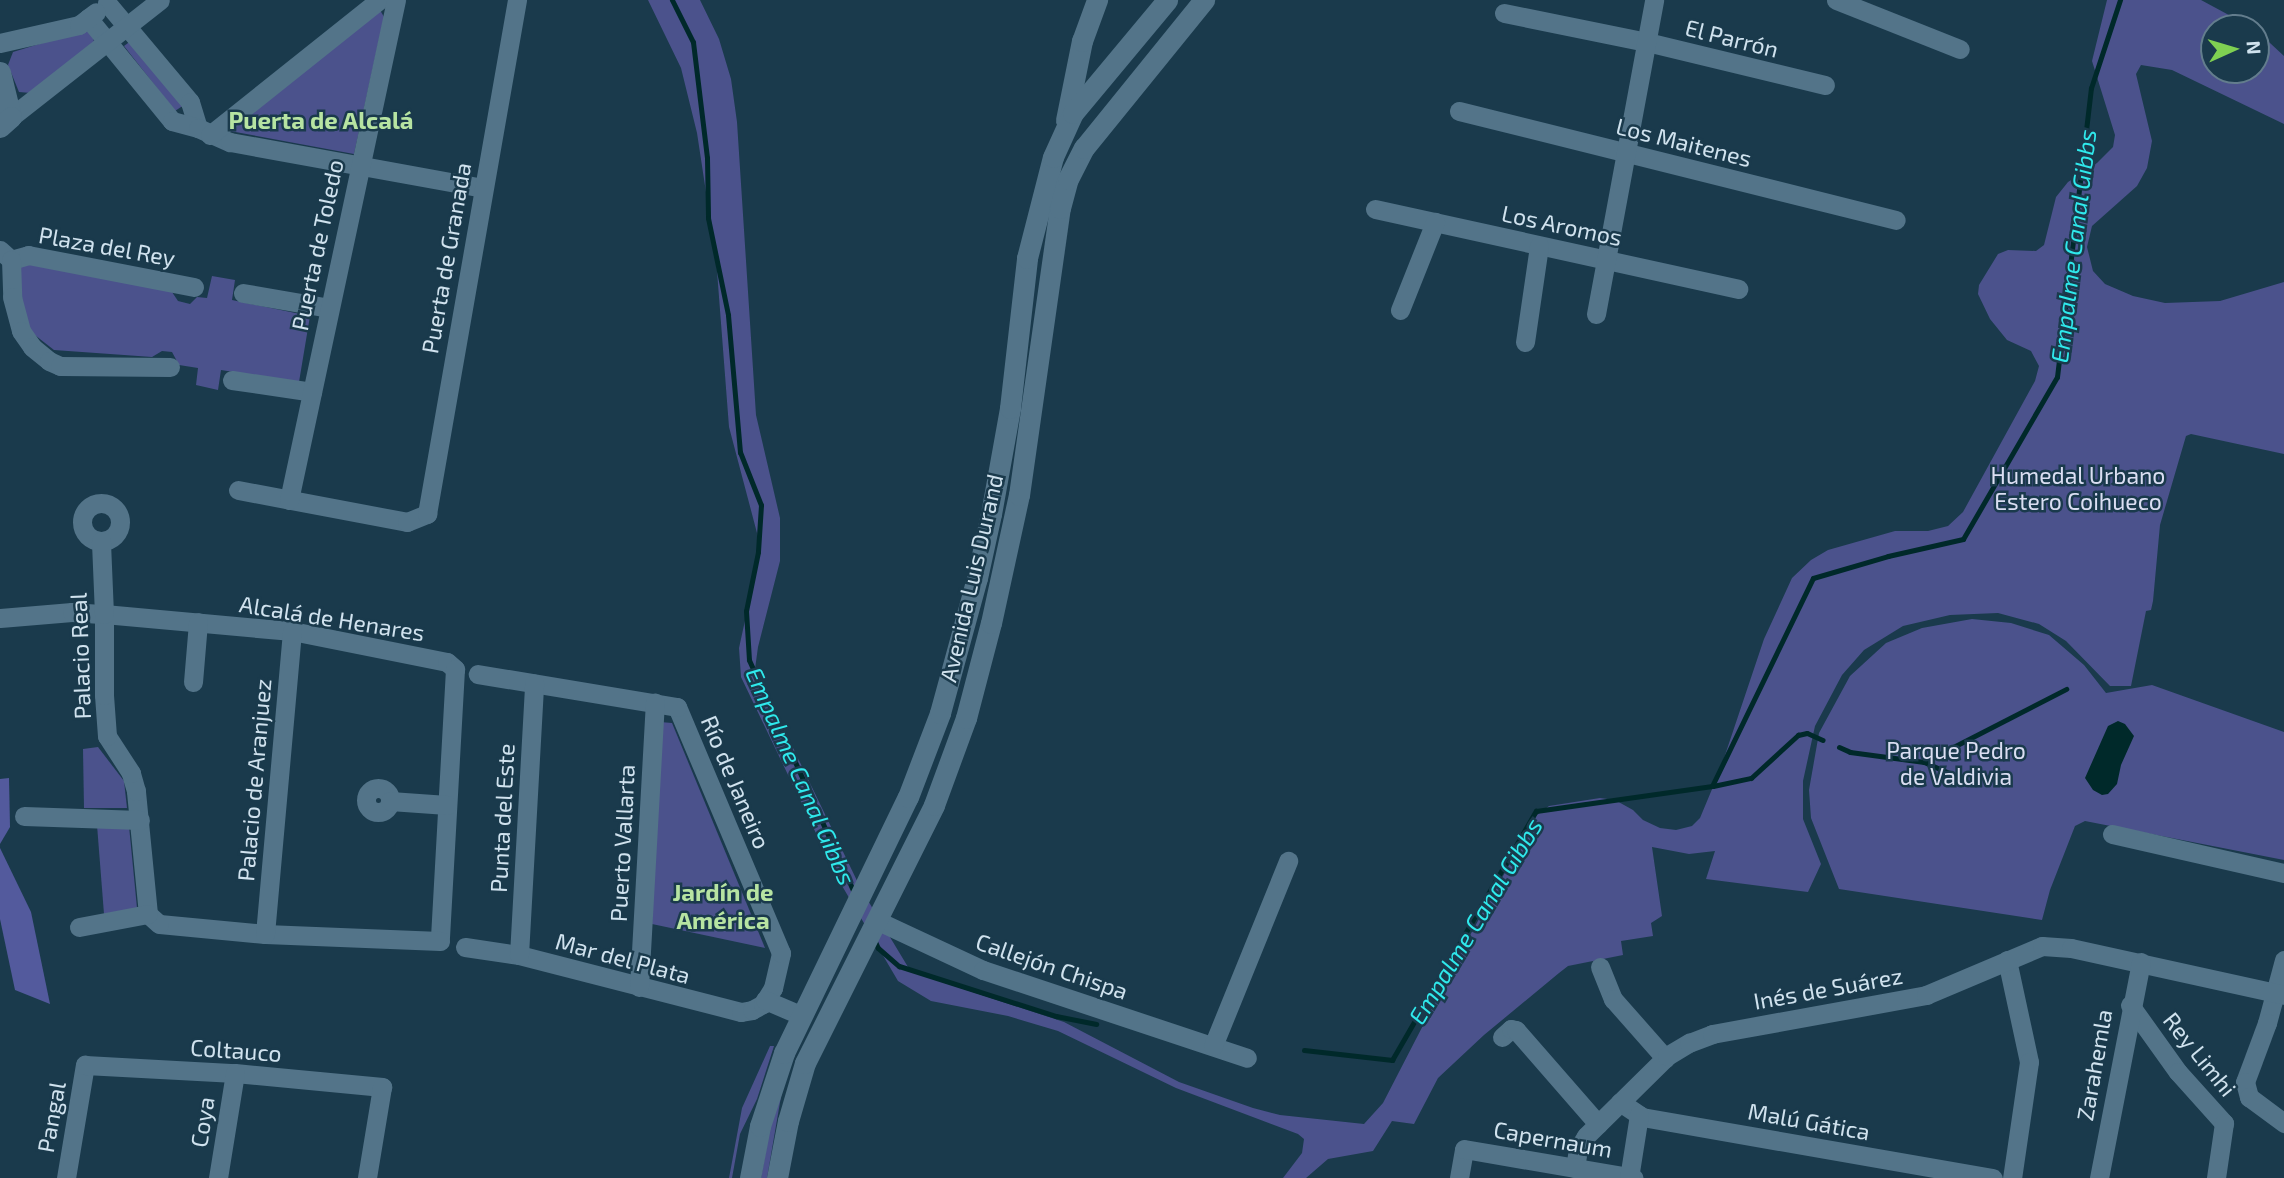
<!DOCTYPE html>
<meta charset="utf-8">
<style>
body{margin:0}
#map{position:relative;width:2284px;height:1178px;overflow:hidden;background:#1a3a4c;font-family:"Exo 2",sans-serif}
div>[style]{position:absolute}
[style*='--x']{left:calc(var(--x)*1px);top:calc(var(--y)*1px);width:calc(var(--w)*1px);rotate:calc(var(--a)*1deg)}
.green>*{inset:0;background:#4b528c}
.forest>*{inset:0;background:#535a9d}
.water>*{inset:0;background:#00292a}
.stream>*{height:5px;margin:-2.5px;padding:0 2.5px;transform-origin:2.5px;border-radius:2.5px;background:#00292a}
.street>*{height:19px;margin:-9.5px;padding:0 9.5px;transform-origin:9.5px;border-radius:9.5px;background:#537489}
.street>.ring{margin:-9.5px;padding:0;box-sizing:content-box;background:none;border:19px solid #537489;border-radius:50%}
.secondary>*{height:21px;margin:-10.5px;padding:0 10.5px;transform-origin:10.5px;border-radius:10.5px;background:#537489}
span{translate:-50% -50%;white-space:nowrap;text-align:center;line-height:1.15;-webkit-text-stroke:5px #1a3a4c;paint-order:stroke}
.street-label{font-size:23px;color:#d0e2ee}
.park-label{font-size:23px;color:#dadef2}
.neighbourhood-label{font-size:24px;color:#b7e4a2;font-weight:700}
.water-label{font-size:24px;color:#2fe9ec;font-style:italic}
.north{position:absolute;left:2200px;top:14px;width:70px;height:70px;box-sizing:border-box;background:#1a3a4c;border:2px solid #637d8d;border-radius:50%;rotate:86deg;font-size:19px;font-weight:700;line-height:28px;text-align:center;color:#d0e2ee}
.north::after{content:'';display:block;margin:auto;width:24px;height:32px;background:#7fd052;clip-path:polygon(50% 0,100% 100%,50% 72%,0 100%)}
</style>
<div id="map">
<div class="green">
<div style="clip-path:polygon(648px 0,700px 0,719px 39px,731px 79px,737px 122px,756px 415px,780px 518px,780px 561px,758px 647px,755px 669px,861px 889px,908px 967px,924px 976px,1064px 1022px,1179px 1082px,1253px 1108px,1280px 1115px,1364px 1124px,1383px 1103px,1464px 946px,1537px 815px,1549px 806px,1600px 798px,1615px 800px,1633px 810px,1643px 820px,1660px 828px,1676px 830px,1692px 826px,1700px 818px,1720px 770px,1764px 639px,1792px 578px,1811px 560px,1828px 550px,1895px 531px,1928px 531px,1948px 526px,1963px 512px,2035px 381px,2039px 366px,2031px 351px,2007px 340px,1990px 319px,1978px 294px,1979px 285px,1998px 254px,2008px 250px,2036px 251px,2044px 245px,2056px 197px,2068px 182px,2097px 163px,2113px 147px,2115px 135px,2092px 61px,2107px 0,2201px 0,2253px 28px,2214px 28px,2214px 70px,2256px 70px,2256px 30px,2284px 56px,2284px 124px,2172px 70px,2141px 65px,2136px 74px,2152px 141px,2147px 168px,2137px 186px,2092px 226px,2087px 247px,2093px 271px,2105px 284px,2133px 296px,2165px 303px,2220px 301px,2284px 282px,2284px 454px,2191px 434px,2186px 436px,2160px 525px,2153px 601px,2151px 610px,2146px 611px,2131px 686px,2110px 686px,2066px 641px,2039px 624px,1998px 613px,1950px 615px,1903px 626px,1864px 650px,1842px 675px,1815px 726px,1803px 781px,1803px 819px,1821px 864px,1808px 892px,1706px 879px,1715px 851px,1689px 854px,1652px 847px,1662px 916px,1651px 923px,1653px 936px,1621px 941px,1623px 955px,1568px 966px,1559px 973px,1484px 1035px,1438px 1078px,1414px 1124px,1392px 1121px,1373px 1151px,1328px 1159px,1306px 1178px,1283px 1178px,1302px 1153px,1304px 1139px,1298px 1134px,1176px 1088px,1058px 1031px,1008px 1016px,931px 1001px,898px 981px,838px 879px,741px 677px,739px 648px,758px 561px,757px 533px,729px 427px,716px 258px,697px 133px,681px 68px)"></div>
<div style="clip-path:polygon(380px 10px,384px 17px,354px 154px,230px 131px)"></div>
<div style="clip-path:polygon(88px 29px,93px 35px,94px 43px,31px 93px,19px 92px,8px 65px,13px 52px)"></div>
<div style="clip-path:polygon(132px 40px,184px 105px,175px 111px,124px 46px)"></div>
<div style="clip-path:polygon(33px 262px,170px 289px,178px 301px,190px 304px,197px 297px,207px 298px,212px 276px,235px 280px,232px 300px,310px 316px,299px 382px,221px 370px,218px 390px,196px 385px,198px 368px,179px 365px,172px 352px,162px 351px,152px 357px,54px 350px,31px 332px,18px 297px,18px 266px)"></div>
<div style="clip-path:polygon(1972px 619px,2011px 623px,2049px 635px,2084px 665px,2106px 693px,2152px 685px,2284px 732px,2284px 860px,2085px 821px,2075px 826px,2050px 890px,2042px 920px,1839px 889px,1811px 818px,1809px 790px,1819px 733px,1850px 676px,1886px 643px,1922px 628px)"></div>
<div style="clip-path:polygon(660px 722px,672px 723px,765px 948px,652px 924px)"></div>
<div style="clip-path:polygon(98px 747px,124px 781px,127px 808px,84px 808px,83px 749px)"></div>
<div style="clip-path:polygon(97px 825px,129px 826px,137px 908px,104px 914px)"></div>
<div style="clip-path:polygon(770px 1046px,774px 1046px,757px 1099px,740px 1134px,732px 1178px,729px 1178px,742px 1108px)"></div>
<div style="clip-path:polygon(783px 1085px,767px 1178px,761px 1178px,769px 1133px)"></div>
</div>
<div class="forest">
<div style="clip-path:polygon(9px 778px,10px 827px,0 844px,0 779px)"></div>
<div style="clip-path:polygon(0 848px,31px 912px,50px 1004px,15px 990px,0 919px)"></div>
</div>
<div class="water">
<div style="clip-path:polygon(2118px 721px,2125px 724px,2134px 736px,2121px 765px,2117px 784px,2108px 794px,2102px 795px,2093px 790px,2085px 778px,2108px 726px)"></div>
</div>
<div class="stream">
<div style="--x:672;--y:0;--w:47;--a:63.4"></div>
<div style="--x:693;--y:42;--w:117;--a:83.1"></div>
<div style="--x:707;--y:158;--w:60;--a:89"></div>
<div style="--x:708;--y:218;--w:99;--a:78.3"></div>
<div style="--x:728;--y:315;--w:138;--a:85"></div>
<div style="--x:740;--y:452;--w:57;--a:68.4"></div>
<div style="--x:761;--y:505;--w:47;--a:93.7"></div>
<div style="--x:758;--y:552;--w:60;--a:101.5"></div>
<div style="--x:746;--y:611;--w:49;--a:86.5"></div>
<div style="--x:749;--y:660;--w:256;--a:65.7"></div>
<div style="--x:1839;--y:747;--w:12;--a:24"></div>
<div style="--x:1850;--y:752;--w:75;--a:7.7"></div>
<div style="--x:1924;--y:762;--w:45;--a:23.7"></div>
<div style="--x:1924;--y:762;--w:160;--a:-27.2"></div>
<div style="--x:1713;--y:786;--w:39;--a:-12"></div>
<div style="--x:1751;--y:778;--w:64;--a:-42.5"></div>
<div style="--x:1798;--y:735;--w:9;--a:-13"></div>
<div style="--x:1807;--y:733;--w:17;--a:24"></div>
<div style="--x:873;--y:937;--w:12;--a:66"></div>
<div style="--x:878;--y:948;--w:28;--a:41"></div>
<div style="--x:899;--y:966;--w:165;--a:17.7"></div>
<div style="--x:1056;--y:1016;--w:41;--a:11.3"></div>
<div style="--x:1304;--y:1050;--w:89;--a:6.5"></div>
<div style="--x:1392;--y:1060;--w:288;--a:-60"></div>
<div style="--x:1536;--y:811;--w:178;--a:-8.1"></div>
<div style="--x:1712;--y:786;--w:231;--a:-64.1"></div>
<div style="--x:1813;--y:578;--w:78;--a:-16.3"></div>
<div style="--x:1888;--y:556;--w:77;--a:-12.8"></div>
<div style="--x:1963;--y:539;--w:187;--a:-59.9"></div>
<div style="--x:2057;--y:377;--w:291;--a:-83.3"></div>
<div style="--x:2091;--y:88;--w:93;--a:-71.8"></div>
</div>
<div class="street">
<div style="--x:1836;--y:0;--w:133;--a:21.6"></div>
<div style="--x:107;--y:3;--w:129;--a:50"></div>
<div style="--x:190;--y:102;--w:27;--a:73"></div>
<div style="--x:1504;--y:13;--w:146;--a:11.5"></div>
<div style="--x:1647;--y:42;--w:183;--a:13.6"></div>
<div style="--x:88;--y:18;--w:133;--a:50.8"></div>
<div style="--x:172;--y:121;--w:27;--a:15"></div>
<div style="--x:198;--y:128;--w:35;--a:24"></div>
<div style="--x:230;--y:142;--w:256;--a:10.3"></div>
<div style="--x:0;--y:43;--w:81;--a:-12.8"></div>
<div style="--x:79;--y:25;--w:21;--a:-37"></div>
<div style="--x:1459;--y:111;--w:450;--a:14"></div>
<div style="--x:11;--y:117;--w:189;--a:-38.1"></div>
<div style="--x:210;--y:135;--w:216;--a:-38.6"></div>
<div style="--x:1375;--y:209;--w:372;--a:12.4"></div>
<div style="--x:0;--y:250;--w:15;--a:42"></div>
<div style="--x:11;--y:260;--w:18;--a:-16"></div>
<div style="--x:28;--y:255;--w:169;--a:10.9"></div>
<div style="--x:11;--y:260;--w:37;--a:88"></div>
<div style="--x:12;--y:297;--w:35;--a:75"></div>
<div style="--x:21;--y:331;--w:19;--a:55"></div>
<div style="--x:32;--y:347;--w:22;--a:39"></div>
<div style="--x:49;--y:361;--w:12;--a:24"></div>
<div style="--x:60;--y:366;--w:110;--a:0.5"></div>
<div style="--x:243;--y:293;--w:87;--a:9.9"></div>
<div style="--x:1400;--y:310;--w:95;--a:-68.3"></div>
<div style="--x:1596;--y:314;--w:319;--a:-79.5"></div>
<div style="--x:1525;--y:342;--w:97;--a:-81.7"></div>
<div style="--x:232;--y:380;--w:81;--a:8.5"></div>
<div style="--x:238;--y:490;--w:172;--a:10.7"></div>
<div style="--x:407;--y:522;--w:22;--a:-22"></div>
<div style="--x:427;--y:514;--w:522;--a:-80.07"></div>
<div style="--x:289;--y:500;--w:511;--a:-77.92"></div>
<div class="ring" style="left:82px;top:503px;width:19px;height:19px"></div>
<div style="--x:0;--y:618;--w:72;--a:-4.8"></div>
<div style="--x:72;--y:612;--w:32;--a:4"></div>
<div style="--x:104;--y:614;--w:189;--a:5.2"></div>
<div style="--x:292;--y:631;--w:158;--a:11.3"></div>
<div style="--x:447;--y:662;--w:11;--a:41"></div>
<div style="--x:455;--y:669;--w:272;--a:93.2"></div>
<div style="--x:440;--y:941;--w:175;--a:-177.7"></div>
<div style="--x:265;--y:934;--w:106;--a:-174.6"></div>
<div style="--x:159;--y:924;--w:15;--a:-138"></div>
<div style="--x:148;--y:914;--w:124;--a:-95.6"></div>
<div style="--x:136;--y:791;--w:19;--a:-106"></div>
<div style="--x:131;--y:773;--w:44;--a:-123"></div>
<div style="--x:107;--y:736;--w:41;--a:-94.2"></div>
<div style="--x:104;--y:695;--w:81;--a:-90"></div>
<div style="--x:104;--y:614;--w:73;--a:-92.4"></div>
<div style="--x:193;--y:682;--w:60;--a:-85.2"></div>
<div class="ring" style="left:366px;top:788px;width:5px;height:5px"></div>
<div style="--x:390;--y:801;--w:57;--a:4"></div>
<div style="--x:24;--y:816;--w:116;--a:2"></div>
<div style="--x:2112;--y:834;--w:176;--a:12.8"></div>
<div style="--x:878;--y:921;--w:116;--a:25"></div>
<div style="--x:983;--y:970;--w:278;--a:18.4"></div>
<div style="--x:79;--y:927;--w:70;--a:-10.7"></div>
<div style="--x:265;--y:934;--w:304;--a:-84.9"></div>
<div style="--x:465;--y:947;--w:55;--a:8.4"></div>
<div style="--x:519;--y:955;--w:229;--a:14.4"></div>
<div style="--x:741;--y:1012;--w:11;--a:-10"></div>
<div style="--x:752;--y:1010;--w:13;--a:-29"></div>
<div style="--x:763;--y:1004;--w:19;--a:-58"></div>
<div style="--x:773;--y:988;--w:36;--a:-77"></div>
<div style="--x:781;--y:953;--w:267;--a:-112.9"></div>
<div style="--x:677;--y:707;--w:202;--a:-170.6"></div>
<div style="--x:519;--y:955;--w:272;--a:-86.8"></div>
<div style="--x:2007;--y:960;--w:104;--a:77.8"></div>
<div style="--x:2029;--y:1062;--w:117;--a:98.3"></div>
<div style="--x:2284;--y:960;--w:65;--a:105.1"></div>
<div style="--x:2267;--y:1023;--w:63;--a:110.4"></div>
<div style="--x:2245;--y:1082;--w:16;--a:75"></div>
<div style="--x:2249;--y:1097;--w:44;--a:36.6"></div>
<div style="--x:1600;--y:967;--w:35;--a:68"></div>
<div style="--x:1613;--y:999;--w:79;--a:48.6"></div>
<div style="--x:639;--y:987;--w:285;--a:-86.8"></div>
<div style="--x:765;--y:1000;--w:39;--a:23"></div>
<div style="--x:2130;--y:1005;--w:82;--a:54.4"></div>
<div style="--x:2178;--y:1072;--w:69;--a:48"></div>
<div style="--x:2224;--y:1123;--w:56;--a:98.3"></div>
<div style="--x:1502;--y:1037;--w:12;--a:-42"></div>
<div style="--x:1511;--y:1029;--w:5;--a:11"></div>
<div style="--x:1516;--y:1030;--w:125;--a:48.9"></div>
<div style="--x:1213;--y:1046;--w:200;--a:-67.9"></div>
<div style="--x:1620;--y:1102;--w:27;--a:34"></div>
<div style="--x:1642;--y:1117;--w:356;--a:9.9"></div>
<div style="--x:1575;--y:1168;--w:19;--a:-81"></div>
<div style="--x:1578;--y:1149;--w:15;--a:-58"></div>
<div style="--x:1586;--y:1136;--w:114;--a:-44.6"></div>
<div style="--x:1667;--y:1056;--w:26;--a:-31"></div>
<div style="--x:1689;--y:1043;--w:25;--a:-21"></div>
<div style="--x:1712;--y:1034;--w:218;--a:-10.3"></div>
<div style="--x:1926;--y:995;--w:126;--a:-22.9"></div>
<div style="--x:2042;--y:946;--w:29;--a:4"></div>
<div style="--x:2071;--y:948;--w:218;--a:12.4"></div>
<div style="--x:66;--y:1178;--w:115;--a:-80.5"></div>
<div style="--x:85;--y:1065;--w:150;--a:3.1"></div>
<div style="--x:235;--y:1073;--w:148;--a:5.4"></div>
<div style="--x:382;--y:1087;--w:92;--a:99.4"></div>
<div style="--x:218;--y:1178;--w:106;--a:-80.8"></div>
<div style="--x:1459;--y:1178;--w:29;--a:-80"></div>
<div style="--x:1464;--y:1149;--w:172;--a:9.7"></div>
<div style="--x:1629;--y:1178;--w:64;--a:-81"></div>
<div style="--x:2099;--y:1178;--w:220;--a:-79"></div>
</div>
<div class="secondary">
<div style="--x:0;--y:72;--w:46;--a:76.3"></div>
<div style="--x:11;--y:117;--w:15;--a:138"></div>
<div style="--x:1066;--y:120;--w:81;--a:-78.6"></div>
<div style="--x:1082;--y:41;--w:44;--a:-69.9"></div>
<div style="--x:750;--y:1178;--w:53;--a:-79.1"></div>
<div style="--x:760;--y:1126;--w:77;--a:-71.8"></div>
<div style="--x:784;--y:1053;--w:284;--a:-64.2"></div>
<div style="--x:908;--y:797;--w:90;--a:-69.1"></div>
<div style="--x:940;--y:713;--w:140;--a:-74.7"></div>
<div style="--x:977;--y:578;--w:66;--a:-77.7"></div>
<div style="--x:991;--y:514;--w:108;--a:-79.8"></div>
<div style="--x:1010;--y:408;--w:151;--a:-83.5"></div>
<div style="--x:1027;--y:258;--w:104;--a:-75.6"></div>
<div style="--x:1053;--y:157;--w:48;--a:-65.6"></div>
<div style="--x:1073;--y:113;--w:147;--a:-50.2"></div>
<div style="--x:777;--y:1178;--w:58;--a:-79.1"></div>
<div style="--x:788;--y:1121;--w:60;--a:-73.7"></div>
<div style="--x:805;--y:1063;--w:288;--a:-63.4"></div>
<div style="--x:934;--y:805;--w:93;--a:-69.8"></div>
<div style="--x:966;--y:718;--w:98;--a:-75.3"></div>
<div style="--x:991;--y:623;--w:131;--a:-77.7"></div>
<div style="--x:1019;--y:495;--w:290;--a:-81.9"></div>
<div style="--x:1060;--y:208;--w:30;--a:-75"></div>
<div style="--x:1068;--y:179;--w:35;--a:-63"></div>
<div style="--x:1084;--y:148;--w:191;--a:-51"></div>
</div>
<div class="street-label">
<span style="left:1732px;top:38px;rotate:14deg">El Parrón</span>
<span style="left:1684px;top:142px;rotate:14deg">Los Maitenes</span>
<span style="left:1562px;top:225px;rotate:12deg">Los Aromos</span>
<span style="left:317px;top:245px;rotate:-78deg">Puerta de Toledo</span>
<span style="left:107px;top:246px;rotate:10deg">Plaza del Rey</span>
<span style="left:446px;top:258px;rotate:-80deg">Puerta de Granada</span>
<span style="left:971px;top:578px;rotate:-77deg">Avenida Luis Durand</span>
<span style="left:332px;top:618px;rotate:9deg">Alcalá de Henares</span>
<span style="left:80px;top:656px;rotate:-92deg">Palacio Real</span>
<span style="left:254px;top:780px;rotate:-85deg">Palacio de Aranjuez</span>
<span style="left:736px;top:782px;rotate:67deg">Río de Janeiro</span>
<span style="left:502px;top:818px;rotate:-87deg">Punta del Este</span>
<span style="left:622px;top:843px;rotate:-87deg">Puerto Vallarta</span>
<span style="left:623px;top:958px;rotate:15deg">Mar del Plata</span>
<span style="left:1052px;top:966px;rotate:19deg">Callejón Chispa</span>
<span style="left:1828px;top:988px;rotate:-10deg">Inés de Suárez</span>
<span style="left:236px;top:1050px;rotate:4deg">Coltauco</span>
<span style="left:2200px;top:1054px;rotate:51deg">Rey Limhi</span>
<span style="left:2094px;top:1065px;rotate:-80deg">Zarahemla</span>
<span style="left:51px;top:1117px;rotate:-80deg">Pangal</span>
<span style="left:1809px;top:1121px;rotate:10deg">Malú Gática</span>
<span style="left:202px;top:1122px;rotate:-81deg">Coya</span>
<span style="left:1553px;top:1139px;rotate:10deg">Capernaum</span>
</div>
<div class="park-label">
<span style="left:2078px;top:488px">Humedal Urbano<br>Estero Coihueco</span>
<span style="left:1956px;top:763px">Parque Pedro<br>de Valdivia</span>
</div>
<div class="neighbourhood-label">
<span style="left:321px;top:120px">Puerta de Alcalá</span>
<span style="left:723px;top:906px">Jardín de<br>América</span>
</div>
<div class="water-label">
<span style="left:2073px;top:246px;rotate:-83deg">Empalme Canal Gibbs</span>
<span style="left:801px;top:776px;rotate:66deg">Empalme Canal Gibbs</span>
<span style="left:1475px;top:921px;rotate:-59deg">Empalme Canal Gibbs</span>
</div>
<div class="north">N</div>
</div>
